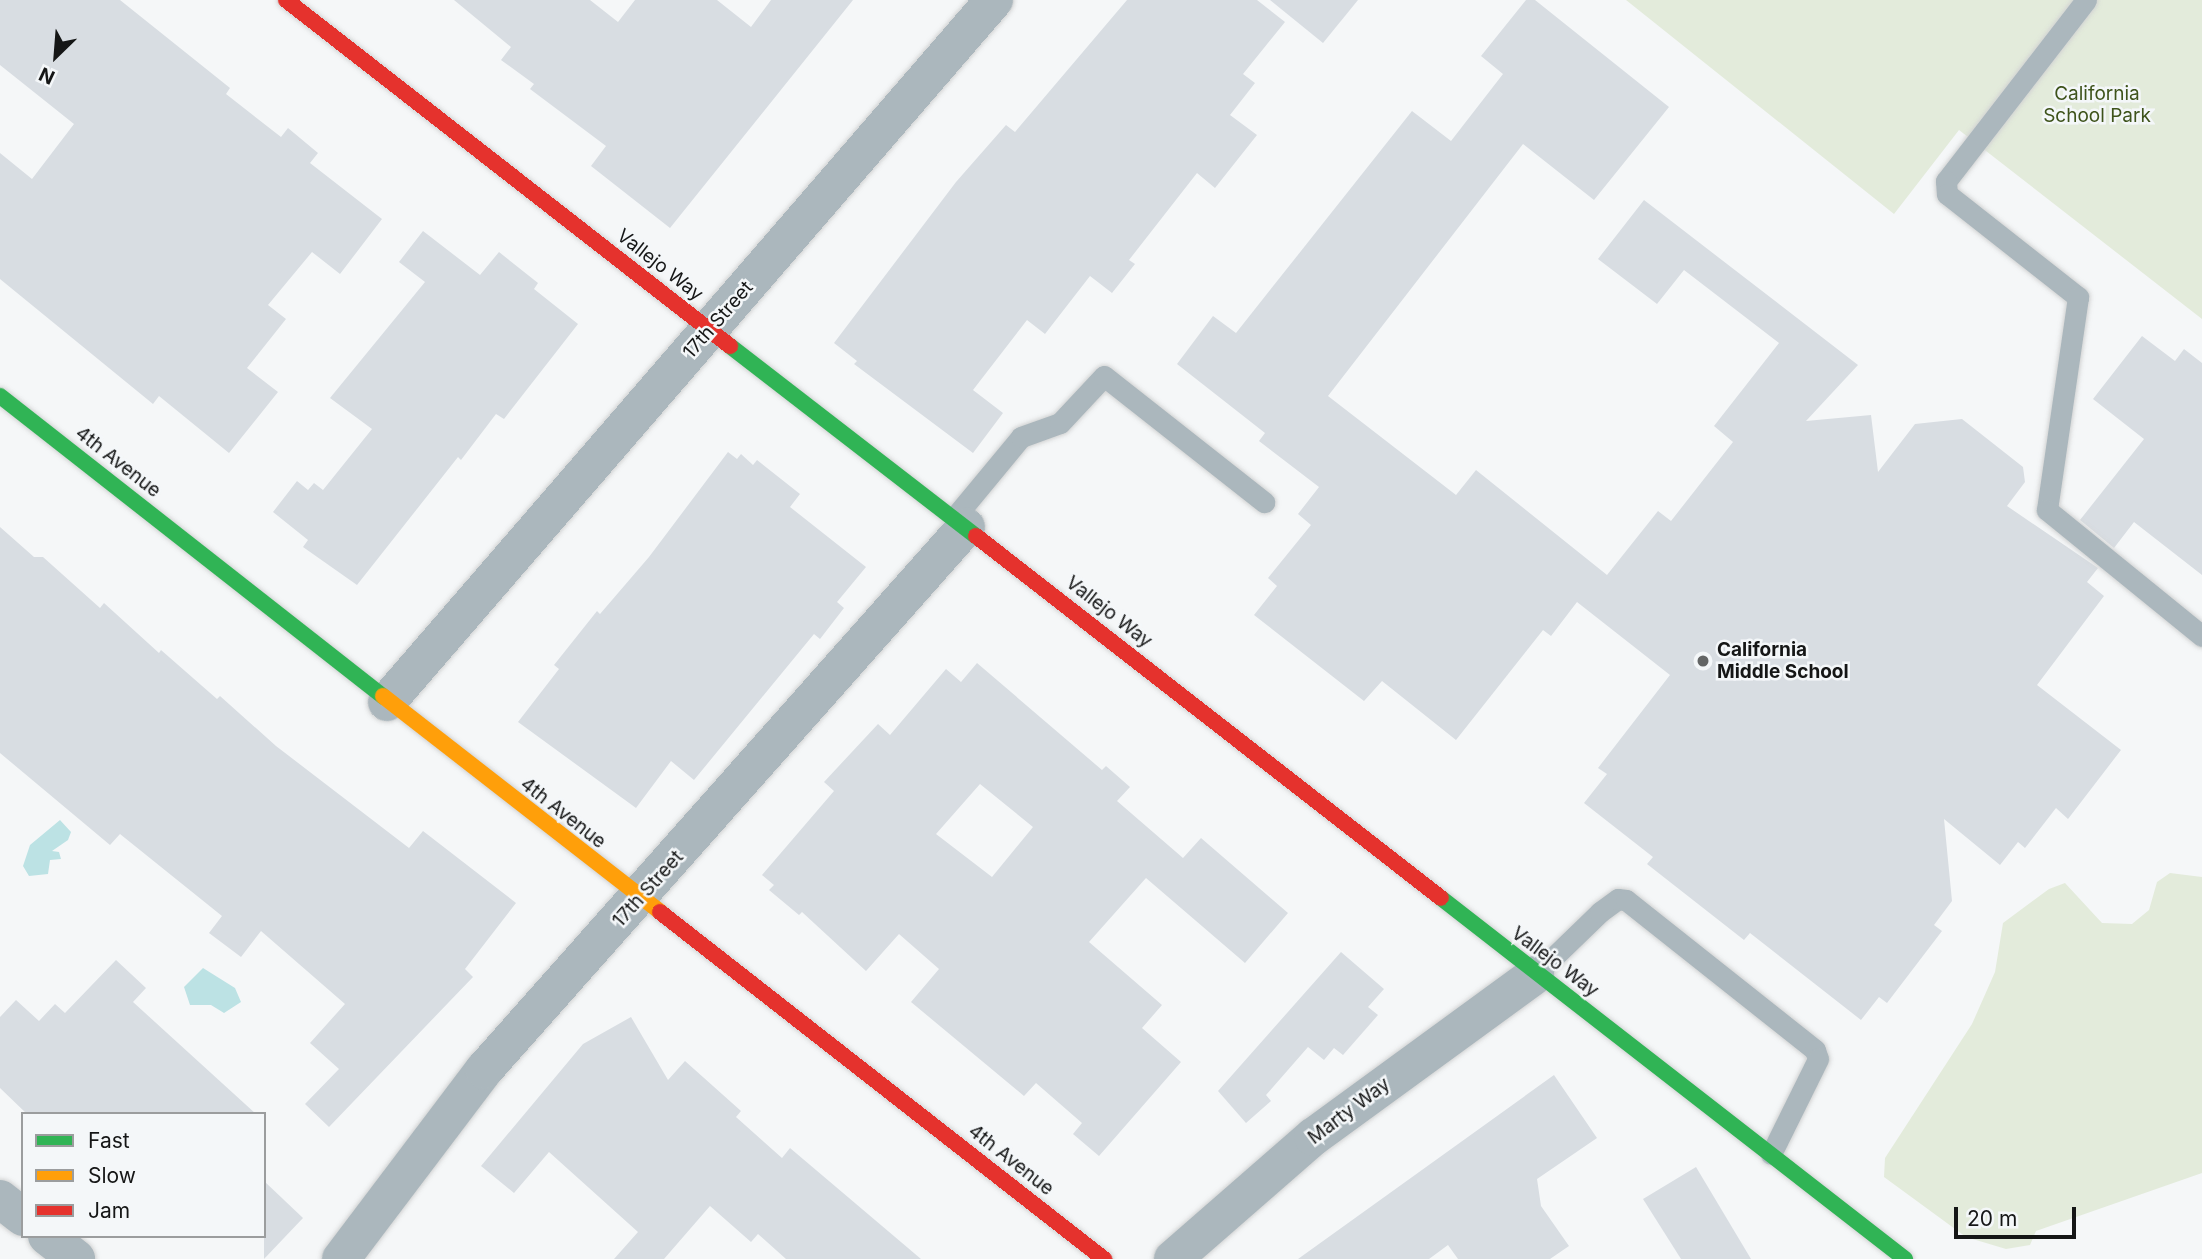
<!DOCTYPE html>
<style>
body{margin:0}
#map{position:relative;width:2202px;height:1259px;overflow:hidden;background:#f5f7f8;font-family:Inter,sans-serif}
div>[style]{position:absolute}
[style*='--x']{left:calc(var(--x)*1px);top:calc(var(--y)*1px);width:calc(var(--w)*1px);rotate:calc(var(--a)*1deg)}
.green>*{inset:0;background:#e3ebdb}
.water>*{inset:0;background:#bce2e4}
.building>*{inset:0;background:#d8dde2}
.roads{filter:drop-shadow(0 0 2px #d2d3d3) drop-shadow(0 0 2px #d2d3d3)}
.lane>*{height:21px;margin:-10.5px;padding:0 10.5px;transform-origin:10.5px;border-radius:10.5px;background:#abb7bd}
.street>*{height:38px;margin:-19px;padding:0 19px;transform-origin:19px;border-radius:19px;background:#abb7bd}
.fast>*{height:16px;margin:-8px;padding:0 8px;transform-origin:8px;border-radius:8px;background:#30b455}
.slow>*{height:16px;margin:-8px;padding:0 8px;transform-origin:8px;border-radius:8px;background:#ff9f0a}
.jam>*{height:16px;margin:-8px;padding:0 8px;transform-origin:8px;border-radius:8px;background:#e5322d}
.dots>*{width:19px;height:19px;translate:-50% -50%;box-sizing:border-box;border:4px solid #f4f7f9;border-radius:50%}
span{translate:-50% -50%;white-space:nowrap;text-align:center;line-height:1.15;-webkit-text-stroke:5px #f4f7f9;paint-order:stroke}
.park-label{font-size:19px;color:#3e531b}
.street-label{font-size:19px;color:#151616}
.poi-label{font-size:19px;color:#151616;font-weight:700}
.left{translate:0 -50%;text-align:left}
.legend{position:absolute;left:21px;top:1112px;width:245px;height:126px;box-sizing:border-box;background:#f4f7f9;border:2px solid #9b9d9e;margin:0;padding:9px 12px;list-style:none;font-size:21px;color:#151616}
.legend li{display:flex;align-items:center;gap:14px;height:35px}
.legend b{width:35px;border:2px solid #9b9d9e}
.north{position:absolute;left:21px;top:21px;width:70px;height:70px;-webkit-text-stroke:5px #f4f7f9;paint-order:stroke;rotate:205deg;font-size:19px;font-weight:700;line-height:28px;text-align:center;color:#151616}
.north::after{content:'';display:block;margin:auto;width:24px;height:32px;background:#151616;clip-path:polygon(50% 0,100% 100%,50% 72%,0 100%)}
.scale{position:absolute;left:1954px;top:1207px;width:122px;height:32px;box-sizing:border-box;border:4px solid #151616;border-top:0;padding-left:9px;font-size:21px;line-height:24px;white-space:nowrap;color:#151616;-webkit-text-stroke:5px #f4f7f9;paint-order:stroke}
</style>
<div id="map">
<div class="green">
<div style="clip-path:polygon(1626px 0,2202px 0,2202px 319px,1959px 130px,1894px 214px)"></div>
<div style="clip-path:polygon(2170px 873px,2202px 877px,2202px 1173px,2036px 1231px,2030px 1245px,2006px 1249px,1966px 1237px,1884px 1177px,1885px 1158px,1972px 1024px,1995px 972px,2003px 923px,2049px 889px,2065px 883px,2102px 923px,2132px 924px,2149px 910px,2157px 882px)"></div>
</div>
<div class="water">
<div style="clip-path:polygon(60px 820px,71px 832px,68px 840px,52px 851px,59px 852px,61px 859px,50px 860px,48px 874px,29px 876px,23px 866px,30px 845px)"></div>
<div style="clip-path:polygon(203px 968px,235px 988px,241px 1002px,224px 1013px,211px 1005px,190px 1005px,184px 987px)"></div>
</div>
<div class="building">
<div style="clip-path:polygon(0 0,120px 0,230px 88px,226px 94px,281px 137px,288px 128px,318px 153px,310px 163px,382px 219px,340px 274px,312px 252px,268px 305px,286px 319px,247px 368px,278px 392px,229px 453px,159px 396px,153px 404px,0 279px,0 153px,32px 179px,74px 124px,0 65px)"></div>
<div style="clip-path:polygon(454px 0,590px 0,618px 22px,635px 0,717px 0,751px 27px,771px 0,853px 0,670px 228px,591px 166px,606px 146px,530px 89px,534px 84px,501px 60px,511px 47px)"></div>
<div style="clip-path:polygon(1127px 0,1257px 0,1285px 22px,1243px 74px,1255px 83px,1230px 115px,1257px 135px,1215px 188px,1197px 173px,1129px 260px,1135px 264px,1112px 293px,1090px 276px,1045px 334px,1027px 320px,973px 390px,1003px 413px,973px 453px,854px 364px,857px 361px,834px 343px,956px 182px,1006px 125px,1015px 132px)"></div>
<div style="clip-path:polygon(1270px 0,1358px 0,1323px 43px)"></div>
<div style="clip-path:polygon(1526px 0,1535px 0,1669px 107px,1594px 200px,1523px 144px,1328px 396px,1456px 495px,1476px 470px,1607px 575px,1658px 511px,1671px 521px,1733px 442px,1714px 426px,1779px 343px,1684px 270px,1657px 304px,1598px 259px,1644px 200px,1858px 365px,1806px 421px,1871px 415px,1878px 472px,1915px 424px,1962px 419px,2023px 467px,2025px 482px,2007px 506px,2098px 568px,2087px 582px,2104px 596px,2037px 685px,2121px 750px,2068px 819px,2056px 808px,2025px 848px,2018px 842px,2000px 865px,1944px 819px,1952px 901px,1934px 925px,1942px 931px,1887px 1003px,1879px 997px,1861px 1020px,1750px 933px,1744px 940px,1647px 864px,1653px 857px,1584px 803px,1607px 774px,1598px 768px,1670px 675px,1577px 602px,1551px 636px,1543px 630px,1456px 740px,1382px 681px,1364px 701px,1254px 615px,1277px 586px,1268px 578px,1311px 525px,1298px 514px,1319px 487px,1259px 441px,1265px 433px,1177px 364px,1213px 316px,1236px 333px,1412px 111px,1451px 141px,1503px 74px,1481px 56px)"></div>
<div style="clip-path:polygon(423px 231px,480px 275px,499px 252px,538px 283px,534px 289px,578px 324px,504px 419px,496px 414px,461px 460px,458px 457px,357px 585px,303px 547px,308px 540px,273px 512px,297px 481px,308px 490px,314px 483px,323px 490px,372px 429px,330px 398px,425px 282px,399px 262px)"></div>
<div style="clip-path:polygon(2142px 336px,2175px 361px,2184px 349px,2202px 363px,2202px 575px,2134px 522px,2114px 548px,2080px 520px,2144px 439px,2093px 399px)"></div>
<div style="clip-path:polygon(728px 452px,737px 459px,741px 454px,753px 465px,757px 460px,800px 494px,790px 507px,866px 567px,837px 602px,844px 608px,820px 639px,814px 634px,694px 780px,671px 761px,636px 808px,518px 722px,559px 669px,554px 665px,597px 611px,600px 614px,649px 557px)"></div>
<div style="clip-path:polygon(0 527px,34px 557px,43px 557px,100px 608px,104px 603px,159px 653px,161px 650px,217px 699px,220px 696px,276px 746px,409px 848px,423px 831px,516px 903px,465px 969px,473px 977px,329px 1127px,305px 1104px,339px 1069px,310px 1043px,345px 1004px,261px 931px,241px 957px,209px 933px,222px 916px,120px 834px,110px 845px,0 753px)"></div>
<div style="clip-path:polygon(evenodd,977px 663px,1102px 770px,1106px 766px,1130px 787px,1117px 801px,1183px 858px,1201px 838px,1288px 913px,1245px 963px,1146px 878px,1089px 942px,1162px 1005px,1142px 1028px,1181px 1062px,1099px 1156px,1073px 1134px,1082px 1123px,1036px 1083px,1024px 1096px,911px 1002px,939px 969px,899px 934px,866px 971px,802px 912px,799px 915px,769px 890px,774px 885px,762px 875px,834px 791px,824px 782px,878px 724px,890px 735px,946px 669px,961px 682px,977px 663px,980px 784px,1033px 827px,992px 877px,936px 834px,980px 784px)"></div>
<div style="clip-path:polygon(1341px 952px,1384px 989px,1368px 1007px,1378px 1015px,1343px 1055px,1334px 1048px,1324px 1060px,1308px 1047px,1266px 1095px,1271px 1101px,1246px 1123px,1218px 1091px)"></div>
<div style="clip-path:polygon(116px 960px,146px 988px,133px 1002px,256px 1114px,27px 1114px,0 1088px,0 1017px,16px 1000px,39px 1021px,55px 1004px,65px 1013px)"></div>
<div style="clip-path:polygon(631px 1017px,668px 1080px,685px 1061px,741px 1111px,736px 1117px,782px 1158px,790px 1148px,921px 1259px,786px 1259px,758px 1234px,751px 1242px,710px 1206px,664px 1259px,614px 1259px,638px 1232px,549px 1152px,514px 1193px,481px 1166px,583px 1044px)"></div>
<div style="clip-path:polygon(1554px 1075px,1597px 1138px,1537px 1179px,1541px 1206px,1569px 1246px,1550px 1259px,1458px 1259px,1448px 1245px,1429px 1259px,1298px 1259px)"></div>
<div style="clip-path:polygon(1696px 1167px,1751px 1259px,1681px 1259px,1643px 1199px)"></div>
<div style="clip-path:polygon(264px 1181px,303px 1218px,264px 1259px)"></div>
</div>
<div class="roads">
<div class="lane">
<div style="--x:2086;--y:0;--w:229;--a:127.7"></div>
<div style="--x:1946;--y:181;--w:13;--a:86"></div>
<div style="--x:1947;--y:194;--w:167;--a:38.2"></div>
<div style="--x:2078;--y:297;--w:215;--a:98.3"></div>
<div style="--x:2047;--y:510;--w:200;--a:39.1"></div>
<div style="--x:954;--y:518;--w:105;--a:-50.4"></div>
<div style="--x:1021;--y:437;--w:41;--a:-19.7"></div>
<div style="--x:1060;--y:423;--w:64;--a:-46.9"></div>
<div style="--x:1104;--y:376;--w:204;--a:38.2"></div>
<div style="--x:1535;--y:975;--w:91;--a:-44.1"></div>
<div style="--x:1600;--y:912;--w:22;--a:-36"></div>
<div style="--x:1618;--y:899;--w:8;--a:7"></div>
<div style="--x:1626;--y:900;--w:241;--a:38.4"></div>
<div style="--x:1815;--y:1050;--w:9;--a:72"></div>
<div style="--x:1818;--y:1059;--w:106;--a:116.3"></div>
</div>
<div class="street">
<div style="--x:387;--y:702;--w:928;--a:-49.15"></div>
<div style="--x:0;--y:1199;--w:29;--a:38"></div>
<div style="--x:47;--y:1236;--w:37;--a:38"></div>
<div style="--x:341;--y:1259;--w:237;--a:-52.9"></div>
<div style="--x:484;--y:1070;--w:726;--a:-48.41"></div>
<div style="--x:1173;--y:1259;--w:186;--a:-41.1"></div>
<div style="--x:1313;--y:1137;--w:275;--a:-36.1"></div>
</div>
<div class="fast">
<div style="--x:730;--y:346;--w:311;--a:37.7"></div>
<div style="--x:0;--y:396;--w:487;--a:38.1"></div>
<div style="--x:1441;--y:898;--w:588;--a:37.88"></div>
</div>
<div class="slow">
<div style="--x:383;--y:696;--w:351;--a:37.9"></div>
</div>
<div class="jam">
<div style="--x:286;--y:0;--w:563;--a:37.93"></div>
<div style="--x:976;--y:536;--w:589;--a:37.9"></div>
<div style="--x:660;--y:912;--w:564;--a:38.01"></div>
</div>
</div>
<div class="dots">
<div style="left:1703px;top:661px;background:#636565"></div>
</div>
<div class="park-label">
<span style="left:2097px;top:105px">California<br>School Park</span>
</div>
<div class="street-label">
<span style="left:660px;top:265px;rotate:38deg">Vallejo Way</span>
<span style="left:718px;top:320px;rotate:-49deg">17th Street</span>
<span style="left:118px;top:462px;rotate:38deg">4th Avenue</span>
<span style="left:1109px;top:612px;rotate:38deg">Vallejo Way</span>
<span style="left:563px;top:813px;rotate:38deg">4th Avenue</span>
<span style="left:648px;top:889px;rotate:-48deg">17th Street</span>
<span style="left:1555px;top:962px;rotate:37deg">Vallejo Way</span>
<span style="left:1349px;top:1111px;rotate:-37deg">Marty Way</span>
<span style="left:1011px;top:1160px;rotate:38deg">4th Avenue</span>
</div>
<div class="poi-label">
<span class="left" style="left:1717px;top:661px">California<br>Middle School</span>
</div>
<ul class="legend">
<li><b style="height:9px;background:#30b455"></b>Fast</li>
<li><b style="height:9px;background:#ff9f0a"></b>Slow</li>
<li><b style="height:9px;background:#e5322d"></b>Jam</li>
</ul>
<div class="north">N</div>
<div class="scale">20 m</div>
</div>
